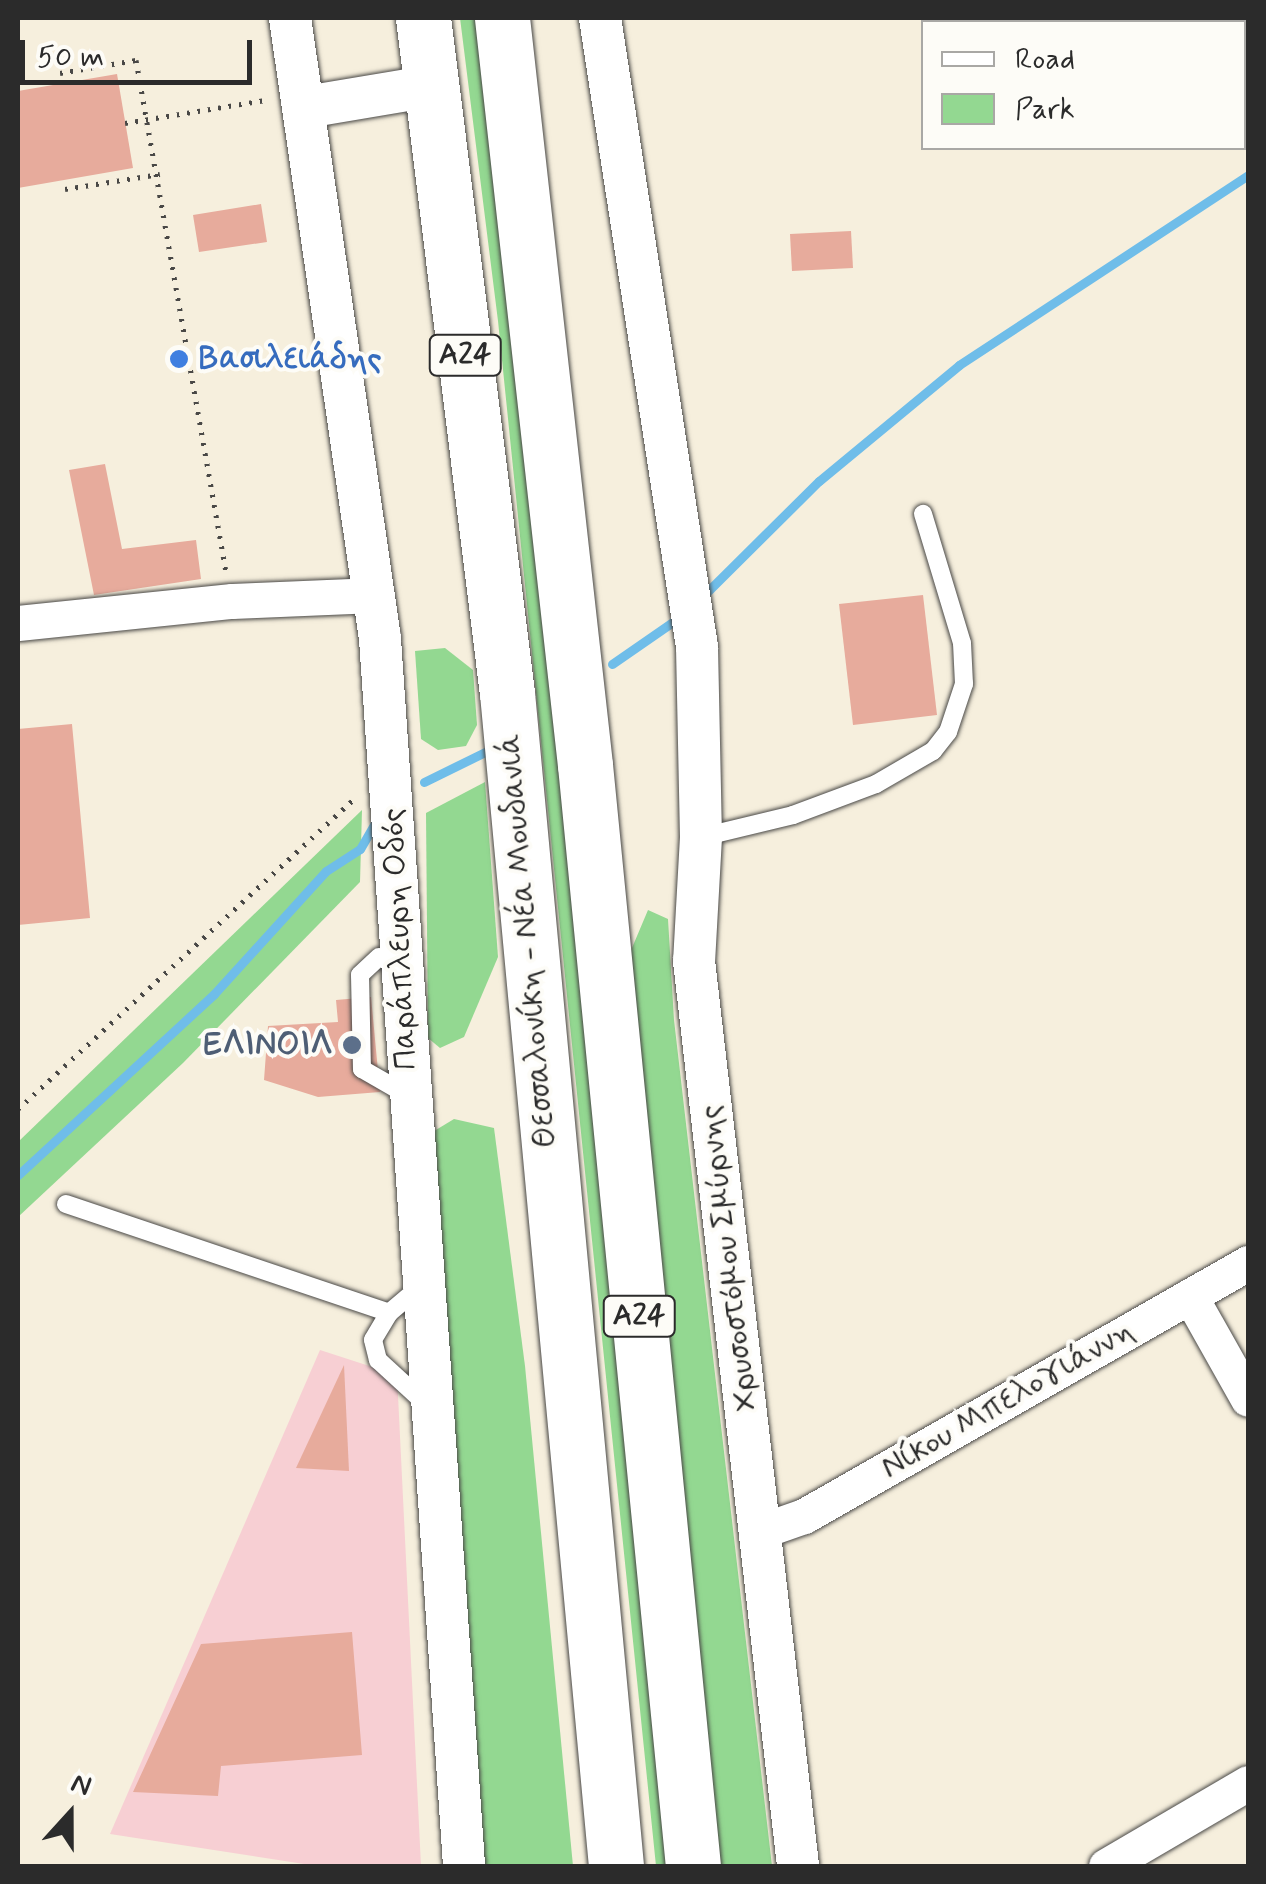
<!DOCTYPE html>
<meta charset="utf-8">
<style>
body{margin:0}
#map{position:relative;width:1266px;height:1884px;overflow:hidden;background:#f6efdd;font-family:Mynerve,sans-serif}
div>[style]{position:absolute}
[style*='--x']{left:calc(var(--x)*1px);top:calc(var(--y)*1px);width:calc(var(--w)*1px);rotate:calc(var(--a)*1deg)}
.built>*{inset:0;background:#f7cfd3}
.green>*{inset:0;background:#93d891}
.stream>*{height:9px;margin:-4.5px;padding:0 4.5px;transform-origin:4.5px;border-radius:4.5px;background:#6fbde9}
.building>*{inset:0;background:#e7ab9c}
.path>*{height:5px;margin-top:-2.5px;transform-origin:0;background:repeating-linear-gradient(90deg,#494846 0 2.5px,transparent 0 10.5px)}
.roads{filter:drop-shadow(0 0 2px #494846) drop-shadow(0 0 2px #494846)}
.service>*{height:18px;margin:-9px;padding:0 9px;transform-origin:9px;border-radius:9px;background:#fff}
.minor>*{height:35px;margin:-17.5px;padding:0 17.5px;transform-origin:17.5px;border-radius:17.5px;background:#fff}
.tertiary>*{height:42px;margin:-21px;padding:0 21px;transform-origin:21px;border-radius:21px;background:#fff}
.trunk>*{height:55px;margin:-27.5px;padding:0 27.5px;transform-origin:27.5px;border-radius:27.5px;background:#fff}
.dots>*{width:28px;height:28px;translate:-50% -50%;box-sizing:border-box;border:5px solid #fdfcf7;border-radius:50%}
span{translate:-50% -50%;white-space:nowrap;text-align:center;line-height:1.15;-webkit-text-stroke:8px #fdfcf7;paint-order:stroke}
.shield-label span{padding:2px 8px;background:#fdfcf7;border:2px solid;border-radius:8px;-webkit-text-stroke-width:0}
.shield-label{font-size:30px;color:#2b2b2b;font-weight:700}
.shop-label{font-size:32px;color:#366cbe;font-weight:700}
.left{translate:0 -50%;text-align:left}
.street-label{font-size:32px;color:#2b2b2b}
.service-label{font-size:32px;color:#4e5e75;font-weight:700}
.right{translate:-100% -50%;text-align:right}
.frame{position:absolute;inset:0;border:20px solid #2b2b2b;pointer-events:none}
.legend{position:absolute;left:921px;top:20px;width:325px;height:130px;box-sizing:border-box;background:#fdfcf7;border:2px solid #a9a8a5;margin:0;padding:12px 18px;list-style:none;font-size:30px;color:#2b2b2b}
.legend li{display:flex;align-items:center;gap:20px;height:50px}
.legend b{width:50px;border:2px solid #a9a8a5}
.north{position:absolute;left:20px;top:1764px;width:100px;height:100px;-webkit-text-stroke:8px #fdfcf7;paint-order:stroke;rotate:21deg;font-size:28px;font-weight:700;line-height:40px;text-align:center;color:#2b2b2b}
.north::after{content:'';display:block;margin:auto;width:35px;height:45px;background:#2b2b2b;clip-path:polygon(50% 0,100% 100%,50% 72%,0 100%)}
.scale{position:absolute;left:20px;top:40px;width:232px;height:45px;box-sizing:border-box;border:5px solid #2b2b2b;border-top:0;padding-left:12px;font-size:30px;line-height:35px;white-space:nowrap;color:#2b2b2b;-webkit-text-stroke:8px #fdfcf7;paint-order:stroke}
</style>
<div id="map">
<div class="built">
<div style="clip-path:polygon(320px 1350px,397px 1375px,421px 1866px,317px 1866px,110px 1834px)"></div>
</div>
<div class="green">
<div style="clip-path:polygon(460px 18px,477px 18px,515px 319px,674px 1866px,656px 1866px,498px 321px)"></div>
<div style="clip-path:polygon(445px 648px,473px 670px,477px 725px,466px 746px,438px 750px,421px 739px,415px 651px)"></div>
<div style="clip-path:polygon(485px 782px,498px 957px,464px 1037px,440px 1048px,428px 1038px,426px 813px)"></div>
<div style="clip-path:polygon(362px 810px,360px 882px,183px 1063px,18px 1217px,18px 1142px)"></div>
<div style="clip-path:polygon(648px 910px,668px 919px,674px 1020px,772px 1866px,717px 1866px,629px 955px)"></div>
<div style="clip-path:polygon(454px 1119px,494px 1128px,525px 1366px,573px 1866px,474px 1866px,421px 1139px)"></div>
</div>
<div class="stream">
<div style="--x:703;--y:596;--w:163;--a:-44.8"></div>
<div style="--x:819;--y:481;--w:182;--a:-39.6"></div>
<div style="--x:959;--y:365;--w:346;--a:-33.3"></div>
<div style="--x:612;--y:664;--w:83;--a:-34.7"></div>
<div style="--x:424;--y:782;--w:68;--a:-26.2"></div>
<div style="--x:18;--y:1175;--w:267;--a:-42.7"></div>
<div style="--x:214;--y:994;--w:166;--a:-47.7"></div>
<div style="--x:326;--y:871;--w:40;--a:-32.9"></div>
<div style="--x:360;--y:849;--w:34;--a:-60"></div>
</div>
<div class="building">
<div style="clip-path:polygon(117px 74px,133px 168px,18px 188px,18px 91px)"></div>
<div style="clip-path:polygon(261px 204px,267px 242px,199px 252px,193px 215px)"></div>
<div style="clip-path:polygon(851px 231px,853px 268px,792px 271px,790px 234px)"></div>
<div style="clip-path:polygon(105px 464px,122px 549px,196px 540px,201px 579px,94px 595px,69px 470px)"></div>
<div style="clip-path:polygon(923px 595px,937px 715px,853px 725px,839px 604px)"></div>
<div style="clip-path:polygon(72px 724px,90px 918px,18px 925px,18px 729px)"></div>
<div style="clip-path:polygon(371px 997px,380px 1092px,318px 1097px,264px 1080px,268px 1026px,338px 1022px,336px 1000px)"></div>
<div style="clip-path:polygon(344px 1365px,349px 1471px,296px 1468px)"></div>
<div style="clip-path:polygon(352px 1632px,362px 1755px,221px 1766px,218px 1796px,133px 1792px,201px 1644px)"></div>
</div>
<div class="path">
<div style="--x:60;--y:73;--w:77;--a:-9.7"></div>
<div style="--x:136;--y:60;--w:520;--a:80.03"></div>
<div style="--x:125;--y:123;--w:142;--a:-9.3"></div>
<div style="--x:65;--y:189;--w:96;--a:-9"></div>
<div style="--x:18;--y:1109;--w:461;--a:-42.7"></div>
</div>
<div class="roads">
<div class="service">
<div style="--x:702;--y:837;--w:94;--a:-13.6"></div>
<div style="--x:793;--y:815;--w:89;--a:-20.5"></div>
<div style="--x:876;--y:784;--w:66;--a:-30.1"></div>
<div style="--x:933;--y:751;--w:24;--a:-52"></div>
<div style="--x:948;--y:732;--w:51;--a:-71.6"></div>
<div style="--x:964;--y:684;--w:41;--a:-92.8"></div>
<div style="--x:962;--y:643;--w:135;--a:-106.8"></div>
<div style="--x:379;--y:957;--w:26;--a:137"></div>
<div style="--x:360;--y:975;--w:94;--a:88.8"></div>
<div style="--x:362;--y:1069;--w:54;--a:29.9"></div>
<div style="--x:66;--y:1204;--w:341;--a:18.6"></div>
<div style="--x:422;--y:1285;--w:43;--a:139.7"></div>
<div style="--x:389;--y:1313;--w:31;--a:121"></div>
<div style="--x:373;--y:1340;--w:21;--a:76"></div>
<div style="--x:378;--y:1360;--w:64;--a:42.5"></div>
</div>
<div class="minor">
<div style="--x:18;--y:623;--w:215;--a:-5.9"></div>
<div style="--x:232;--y:601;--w:143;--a:-2.4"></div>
<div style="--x:1190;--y:1296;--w:118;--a:60.6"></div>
<div style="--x:764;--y:1530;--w:42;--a:-19.3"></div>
<div style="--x:804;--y:1516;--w:511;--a:-29.68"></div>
<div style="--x:1106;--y:1866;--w:164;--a:-30.3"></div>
</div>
<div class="tertiary">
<div style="--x:290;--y:18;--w:627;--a:81.75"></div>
<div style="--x:380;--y:639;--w:1230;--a:86.08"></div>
<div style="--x:600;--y:18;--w:636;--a:81.23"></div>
<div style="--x:697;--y:647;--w:190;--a:88.8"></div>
<div style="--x:701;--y:837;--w:124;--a:93.2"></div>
<div style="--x:694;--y:961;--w:911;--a:83.44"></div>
<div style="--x:306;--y:107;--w:128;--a:-9.5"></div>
</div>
<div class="trunk">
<div style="--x:423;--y:18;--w:680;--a:82.91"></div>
<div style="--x:507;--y:693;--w:1178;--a:84.69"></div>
<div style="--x:502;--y:18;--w:752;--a:83.66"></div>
<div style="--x:585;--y:765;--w:1106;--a:84.4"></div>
</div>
</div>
<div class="dots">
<div style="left:179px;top:359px;background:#3f7fe0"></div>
<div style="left:352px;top:1045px;background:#5c6f8a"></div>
</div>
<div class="shield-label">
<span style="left:465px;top:355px">Α24</span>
<span style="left:639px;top:1316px">Α24</span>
</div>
<div class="shop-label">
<span class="left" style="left:199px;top:359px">Βασιλειάδης</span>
</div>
<div class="street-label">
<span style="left:400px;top:939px;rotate:-93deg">Παράπλευρη Οδός</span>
<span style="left:528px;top:941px;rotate:-95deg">Θεσσαλονίκη - Νέα Μουδανιά</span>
<span style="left:729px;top:1258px;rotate:-97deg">Χρυσοστόμου Σμύρνης</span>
<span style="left:1008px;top:1400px;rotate:-30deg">Νίκου Μπελογιάννη</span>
</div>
<div class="service-label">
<span class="right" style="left:332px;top:1045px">ΕΛΙΝΟΙΛ</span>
</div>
<div class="frame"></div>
<ul class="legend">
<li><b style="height:12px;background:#fff"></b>Road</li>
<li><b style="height:28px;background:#93d891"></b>Park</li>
</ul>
<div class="north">N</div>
<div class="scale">50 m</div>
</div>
